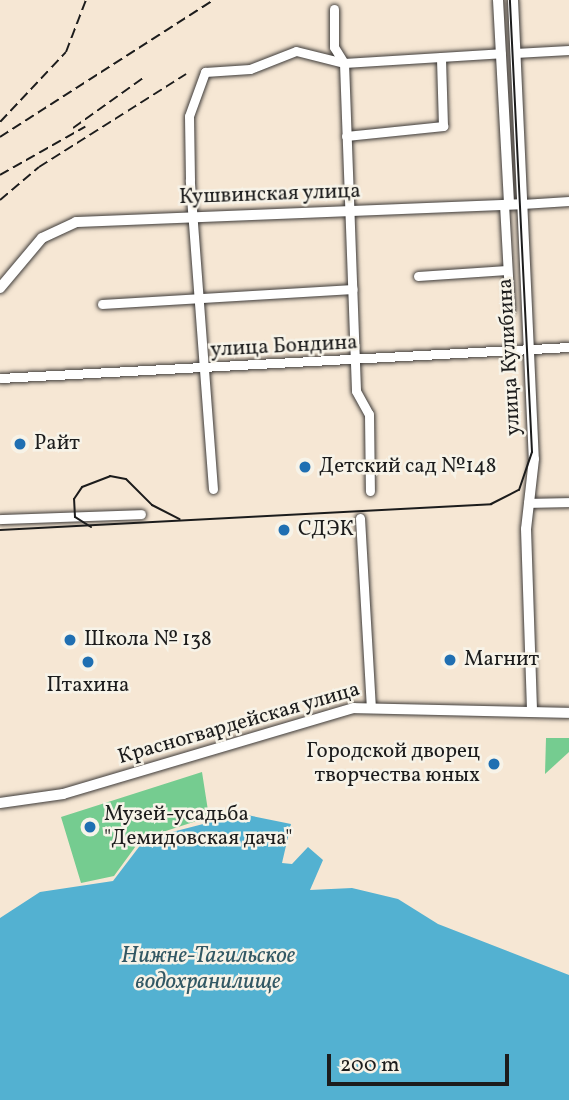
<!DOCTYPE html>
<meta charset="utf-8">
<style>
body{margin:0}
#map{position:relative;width:569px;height:1100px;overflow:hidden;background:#f6e7d4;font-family:Vollkorn,serif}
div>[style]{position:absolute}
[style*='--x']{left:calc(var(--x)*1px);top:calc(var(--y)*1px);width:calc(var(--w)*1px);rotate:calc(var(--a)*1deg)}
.green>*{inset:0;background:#75cc90}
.water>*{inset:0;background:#53b1d1}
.roads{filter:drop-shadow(0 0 2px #3d3a38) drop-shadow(0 0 2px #3d3a38)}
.minor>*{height:9px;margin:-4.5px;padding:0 4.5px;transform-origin:4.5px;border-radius:4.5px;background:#fff}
.major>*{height:10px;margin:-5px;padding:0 5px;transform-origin:5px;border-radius:5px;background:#fff}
.tram>*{height:2px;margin:-1px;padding:0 1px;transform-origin:1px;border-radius:1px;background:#1c1c1c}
.rail>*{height:2px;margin-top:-1px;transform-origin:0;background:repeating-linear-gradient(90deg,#1c1c1c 0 10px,transparent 0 15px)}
.dots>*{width:19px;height:19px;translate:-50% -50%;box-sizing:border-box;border:4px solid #f7f3e8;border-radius:50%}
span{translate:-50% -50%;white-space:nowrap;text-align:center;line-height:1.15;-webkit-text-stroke:5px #f7f3e8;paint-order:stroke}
.street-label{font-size:21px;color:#1c1c1c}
.poi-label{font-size:21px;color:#1c1c1c}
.left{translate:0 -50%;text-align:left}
.right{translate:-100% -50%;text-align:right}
.water-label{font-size:23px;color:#325864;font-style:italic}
.scale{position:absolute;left:327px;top:1054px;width:182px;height:32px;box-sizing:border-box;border:4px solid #1c1c1c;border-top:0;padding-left:9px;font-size:21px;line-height:24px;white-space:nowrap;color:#1c1c1c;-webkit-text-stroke:5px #f7f3e8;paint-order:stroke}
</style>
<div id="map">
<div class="green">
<div style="clip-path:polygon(546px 738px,569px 738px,569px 752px,545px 774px)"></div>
<div style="clip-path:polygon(202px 772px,209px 817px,141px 839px,114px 876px,81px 883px,61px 817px)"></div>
</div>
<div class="water">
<div style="clip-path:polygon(242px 814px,291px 824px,282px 863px,292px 864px,308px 847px,323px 860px,310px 890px,352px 888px,398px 899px,438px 924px,569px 975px,569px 1100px,0 1100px,0 918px,40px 892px,113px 881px,145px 839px)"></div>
</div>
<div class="roads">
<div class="minor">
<div style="--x:334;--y:9;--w:38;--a:90"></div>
<div style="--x:334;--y:47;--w:19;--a:58"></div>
<div style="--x:344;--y:63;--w:328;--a:87.9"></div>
<div style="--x:356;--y:391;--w:26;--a:61"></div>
<div style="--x:369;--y:414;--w:77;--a:89.3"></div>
<div style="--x:515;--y:53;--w:54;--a:-3.2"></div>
<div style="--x:346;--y:136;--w:98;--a:-5.9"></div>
<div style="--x:443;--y:126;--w:69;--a:-91.7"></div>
<div style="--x:504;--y:204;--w:106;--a:86.8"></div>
<div style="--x:522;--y:204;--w:47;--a:-3.7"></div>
<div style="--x:418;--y:276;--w:89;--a:-3.9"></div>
<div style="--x:102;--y:304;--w:251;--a:-3.4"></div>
<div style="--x:0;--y:378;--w:570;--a:-3.12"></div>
<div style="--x:213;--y:489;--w:310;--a:-94.3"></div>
<div style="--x:190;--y:180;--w:64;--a:-90.9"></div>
<div style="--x:189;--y:116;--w:47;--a:-70"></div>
<div style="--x:205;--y:72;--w:45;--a:-3.8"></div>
<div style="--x:250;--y:69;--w:49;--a:-21.4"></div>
<div style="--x:296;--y:51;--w:49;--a:14"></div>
<div style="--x:344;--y:63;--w:157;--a:-3.6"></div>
<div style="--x:528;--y:503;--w:41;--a:-1.4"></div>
<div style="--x:360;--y:518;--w:188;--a:86.7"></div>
<div style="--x:0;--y:519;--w:141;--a:-2"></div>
</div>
<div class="major">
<div style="--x:498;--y:0;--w:204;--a:86.9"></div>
<div style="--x:513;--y:0;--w:459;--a:87.4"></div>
<div style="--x:534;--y:459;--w:70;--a:96.5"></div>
<div style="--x:526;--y:529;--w:183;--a:88.1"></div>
<div style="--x:0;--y:288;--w:65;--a:-50"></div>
<div style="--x:42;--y:238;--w:38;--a:-25"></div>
<div style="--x:76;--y:222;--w:446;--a:-2.3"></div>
<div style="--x:0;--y:803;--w:64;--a:-8.1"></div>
<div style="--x:63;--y:794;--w:303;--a:-16.5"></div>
<div style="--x:354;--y:708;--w:215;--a:1.3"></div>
</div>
</div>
<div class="tram">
<div style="--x:91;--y:527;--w:19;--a:-148"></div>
<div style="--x:75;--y:517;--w:18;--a:-93"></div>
<div style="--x:74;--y:499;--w:14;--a:-56"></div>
<div style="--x:82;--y:487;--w:30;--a:-21"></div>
<div style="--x:110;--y:476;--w:16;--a:11"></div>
<div style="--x:126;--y:479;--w:37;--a:45"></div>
<div style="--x:152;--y:505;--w:31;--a:27"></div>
<div style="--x:0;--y:530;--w:492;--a:-3"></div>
<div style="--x:491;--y:504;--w:31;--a:-27"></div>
<div style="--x:519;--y:490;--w:40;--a:-71.1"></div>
<div style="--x:532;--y:452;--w:453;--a:-92.8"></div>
</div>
<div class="rail">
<div style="--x:0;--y:122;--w:96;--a:-46.7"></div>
<div style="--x:66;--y:52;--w:56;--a:-69"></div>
<div style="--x:73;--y:128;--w:86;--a:-35.5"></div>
<div style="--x:0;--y:137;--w:253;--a:-32.7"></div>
<div style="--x:0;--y:175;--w:98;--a:-29.5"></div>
<div style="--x:0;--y:200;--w:51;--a:-40.2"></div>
<div style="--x:39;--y:167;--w:174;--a:-32.3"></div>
</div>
<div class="dots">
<div style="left:20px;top:444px;background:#1f6fb2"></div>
<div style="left:305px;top:467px;background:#1f6fb2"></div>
<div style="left:284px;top:530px;background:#1f6fb2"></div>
<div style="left:70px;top:640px;background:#1f6fb2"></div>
<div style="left:450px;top:660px;background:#1f6fb2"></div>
<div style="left:88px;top:662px;background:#1f6fb2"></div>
<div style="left:494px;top:764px;background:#1f6fb2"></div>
<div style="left:90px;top:827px;background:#1f6fb2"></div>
</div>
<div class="street-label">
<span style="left:270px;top:195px;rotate:-2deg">Кушвинская улица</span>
<span style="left:284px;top:347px;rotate:-3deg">улица Бондина</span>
<span style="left:510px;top:357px;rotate:-93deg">улица Кулибина</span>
<span style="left:239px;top:724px;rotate:-16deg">Красногвардейская улица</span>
</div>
<div class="poi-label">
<span class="left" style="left:34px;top:444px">Райт</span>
<span class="left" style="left:319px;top:467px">Детский сад №148</span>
<span class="left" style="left:298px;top:530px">СДЭК</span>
<span class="left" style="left:84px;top:640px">Школа № 138</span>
<span class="left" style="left:464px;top:660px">Магнит</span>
<span style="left:88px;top:686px">Птахина</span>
<span class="right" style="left:480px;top:764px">Городской дворец<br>творчества юных</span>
<span class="left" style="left:104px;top:827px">Музей-усадьба<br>"Демидовская дача"</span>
</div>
<div class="water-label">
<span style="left:208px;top:969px">Нижне-Тагильское<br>водохранилище</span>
</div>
<div class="scale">200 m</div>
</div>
